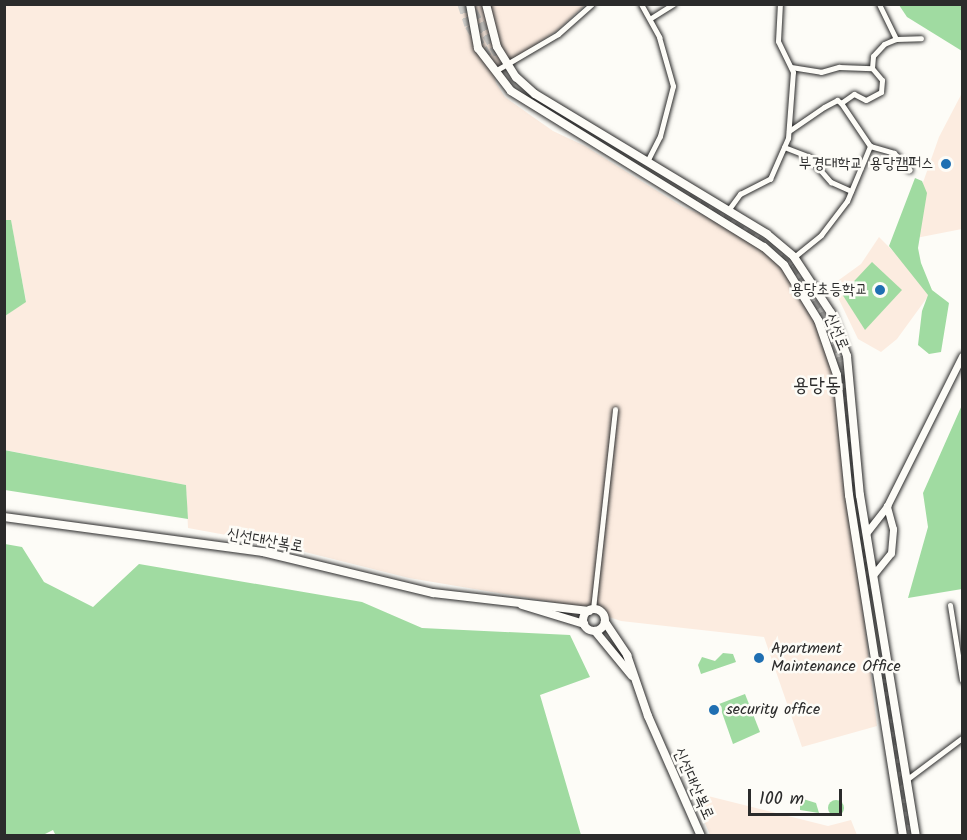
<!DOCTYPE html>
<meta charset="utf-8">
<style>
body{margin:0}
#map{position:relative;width:967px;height:840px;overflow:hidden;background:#fdfcf7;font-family:Kalam,"Poor Story",sans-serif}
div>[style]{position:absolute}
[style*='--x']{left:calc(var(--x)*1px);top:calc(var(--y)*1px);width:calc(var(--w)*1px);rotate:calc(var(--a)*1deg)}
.built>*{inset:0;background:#fcece0}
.green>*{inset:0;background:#a0dba1}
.round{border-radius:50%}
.trunk-tunnel>*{height:9px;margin-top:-4.5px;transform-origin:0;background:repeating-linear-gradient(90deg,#d3d2ce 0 9px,transparent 0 13.5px)}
.roads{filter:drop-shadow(0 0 2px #2b2b2b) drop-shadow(0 0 2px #2b2b2b)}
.minor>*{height:5px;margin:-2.5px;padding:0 2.5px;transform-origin:2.5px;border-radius:2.5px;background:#fdfcf7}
.tertiary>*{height:7px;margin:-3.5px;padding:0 3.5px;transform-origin:3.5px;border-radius:3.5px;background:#fdfcf7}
.secondary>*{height:8px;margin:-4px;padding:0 4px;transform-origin:4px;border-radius:4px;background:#fdfcf7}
.secondary>.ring{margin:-4px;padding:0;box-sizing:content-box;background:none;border:8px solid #fdfcf7;border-radius:50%}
.dots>*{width:16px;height:16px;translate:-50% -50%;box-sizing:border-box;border:3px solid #fdfcf7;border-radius:50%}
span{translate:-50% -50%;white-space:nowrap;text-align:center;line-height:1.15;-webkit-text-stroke:5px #fdfcf7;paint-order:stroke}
.poi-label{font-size:16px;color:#2b2b2b}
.right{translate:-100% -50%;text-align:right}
.left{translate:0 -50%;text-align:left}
.street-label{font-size:16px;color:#2b2b2b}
.quarter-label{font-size:20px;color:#2b2b2b}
.frame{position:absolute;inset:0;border:6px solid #2b2b2b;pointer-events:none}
.scale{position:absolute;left:748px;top:789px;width:94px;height:27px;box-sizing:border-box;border:3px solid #2b2b2b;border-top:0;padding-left:8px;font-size:18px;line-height:21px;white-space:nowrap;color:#2b2b2b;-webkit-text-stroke:4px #fdfcf7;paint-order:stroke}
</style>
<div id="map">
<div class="built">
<div style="clip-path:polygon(5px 5px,585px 5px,558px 30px,520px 55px,495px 79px,496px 83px,505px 97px,553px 131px,585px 146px,683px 207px,721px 222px,760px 246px,781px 267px,812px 311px,832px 356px,877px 726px,802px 747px,764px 637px,621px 621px,576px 606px,409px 578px,269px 543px,188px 528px,186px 485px,5px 450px,5px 316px,26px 301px,11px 221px,5px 220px)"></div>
<div style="clip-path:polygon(962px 93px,962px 229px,916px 238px,920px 191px,939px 137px)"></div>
<div style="clip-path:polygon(879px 237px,906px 264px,929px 295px,897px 339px,881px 352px,858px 339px,832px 285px,861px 264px)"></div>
<div style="clip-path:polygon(692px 792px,828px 826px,851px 820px,857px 835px,710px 835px)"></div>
</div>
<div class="green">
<div style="clip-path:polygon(899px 5px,962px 5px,962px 51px,907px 17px)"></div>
<div style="clip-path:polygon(915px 178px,922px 181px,927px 193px,918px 248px,921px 263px,932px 290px,949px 303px,941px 352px,929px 354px,918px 345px,922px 311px,928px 295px,889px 246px)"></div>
<div style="clip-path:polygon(5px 220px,11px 220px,26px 302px,5px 316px)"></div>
<div style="clip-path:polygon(872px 262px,902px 290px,865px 330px,842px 294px)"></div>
<div style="clip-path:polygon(962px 405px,962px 589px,908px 598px,928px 527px,923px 493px)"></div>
<div style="clip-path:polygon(4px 450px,186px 485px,188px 519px,5px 490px)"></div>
<div style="clip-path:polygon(5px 544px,22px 547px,44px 582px,93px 607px,139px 564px,362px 602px,422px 628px,570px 635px,590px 677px,540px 695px,581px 835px,56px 836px,53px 830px,43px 835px,5px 835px)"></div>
<div style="clip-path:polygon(723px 653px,733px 654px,736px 662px,701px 674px,698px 665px,702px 657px,715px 661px)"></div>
<div style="clip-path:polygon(745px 694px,760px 732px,733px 744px,719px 704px)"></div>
<div style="clip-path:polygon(800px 798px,816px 803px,819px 813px,800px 810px)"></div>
<div class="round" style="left:828px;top:800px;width:16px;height:16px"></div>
</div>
<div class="trunk-tunnel">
<div style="--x:462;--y:4;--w:22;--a:72"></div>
<div style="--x:469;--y:25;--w:39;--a:59"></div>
<div style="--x:473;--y:11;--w:52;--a:60"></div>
<div style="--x:688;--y:197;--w:88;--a:31.5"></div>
<div style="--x:780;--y:257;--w:15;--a:42"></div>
<div style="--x:791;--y:267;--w:61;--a:58.4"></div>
<div style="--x:823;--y:319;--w:45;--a:69.1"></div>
<div style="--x:839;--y:361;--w:241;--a:82.8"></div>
<div style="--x:885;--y:669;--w:169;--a:80.5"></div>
</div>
<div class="roads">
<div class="minor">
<div style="--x:641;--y:4;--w:38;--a:61"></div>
<div style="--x:659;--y:37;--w:51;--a:74.1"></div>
<div style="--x:673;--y:86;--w:52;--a:104.6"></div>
<div style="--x:660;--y:136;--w:29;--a:117"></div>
<div style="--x:879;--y:4;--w:39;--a:64"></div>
<div style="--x:651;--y:18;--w:26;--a:-32"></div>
<div style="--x:791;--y:67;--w:30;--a:9"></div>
<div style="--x:821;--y:72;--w:19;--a:-16"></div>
<div style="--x:839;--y:67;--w:33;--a:2"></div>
<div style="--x:495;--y:71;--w:73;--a:-30.4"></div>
<div style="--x:558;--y:34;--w:45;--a:-41.4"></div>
<div style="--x:789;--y:131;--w:42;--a:-34.4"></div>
<div style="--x:824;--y:107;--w:15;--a:-28"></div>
<div style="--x:837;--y:100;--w:5;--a:37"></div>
<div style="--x:870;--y:146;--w:52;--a:-124"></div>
<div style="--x:841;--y:103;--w:16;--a:-35"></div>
<div style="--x:854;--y:94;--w:13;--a:27"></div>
<div style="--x:866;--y:100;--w:17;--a:-28"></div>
<div style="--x:881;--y:92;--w:12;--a:-85"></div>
<div style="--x:882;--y:80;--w:16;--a:-130"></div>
<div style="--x:872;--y:68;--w:12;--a:-85"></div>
<div style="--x:873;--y:56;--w:16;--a:-47"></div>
<div style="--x:884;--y:44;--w:13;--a:-23"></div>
<div style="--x:896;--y:39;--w:25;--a:-2"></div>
<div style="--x:870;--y:146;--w:25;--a:16"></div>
<div style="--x:894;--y:153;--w:23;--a:47"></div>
<div style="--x:784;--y:147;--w:26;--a:21"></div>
<div style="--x:808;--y:156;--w:35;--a:49"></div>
<div style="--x:831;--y:182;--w:22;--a:24"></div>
<div style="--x:729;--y:209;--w:19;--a:-54"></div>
<div style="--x:740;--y:194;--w:34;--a:-27"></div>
<div style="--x:770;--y:179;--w:45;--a:-66.3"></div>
<div style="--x:788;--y:138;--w:66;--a:-85.7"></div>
<div style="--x:793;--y:72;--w:34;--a:-116"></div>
<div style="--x:778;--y:41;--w:37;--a:-87"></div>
<div style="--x:794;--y:257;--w:35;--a:-39"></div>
<div style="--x:821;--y:235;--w:43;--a:-52.6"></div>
<div style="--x:847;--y:201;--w:60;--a:-67.3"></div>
<div style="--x:950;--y:605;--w:76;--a:80.9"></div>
<div style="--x:593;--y:609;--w:201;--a:-83.7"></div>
<div style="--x:906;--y:780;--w:70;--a:-36.9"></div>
</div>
<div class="tertiary">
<div style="--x:867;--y:532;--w:33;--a:-52"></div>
<div style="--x:887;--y:506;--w:168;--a:-63.4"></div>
<div style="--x:873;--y:575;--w:28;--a:-51"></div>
<div style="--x:891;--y:553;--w:24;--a:-85"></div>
<div style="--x:893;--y:529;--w:24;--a:-105"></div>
</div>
<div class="secondary">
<div style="--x:470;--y:4;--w:45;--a:79.7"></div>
<div style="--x:478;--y:48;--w:54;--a:52.5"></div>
<div style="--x:511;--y:91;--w:297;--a:31.7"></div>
<div style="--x:764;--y:247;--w:27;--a:42"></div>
<div style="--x:784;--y:265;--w:65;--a:58.3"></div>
<div style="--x:818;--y:320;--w:58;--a:70.9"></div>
<div style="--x:837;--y:375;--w:121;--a:84.3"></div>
<div style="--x:849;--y:495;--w:345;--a:81"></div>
<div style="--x:486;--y:4;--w:44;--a:75.7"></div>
<div style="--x:497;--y:47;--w:36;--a:58"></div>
<div style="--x:516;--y:77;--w:25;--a:42"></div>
<div style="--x:535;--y:94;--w:271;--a:31.1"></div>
<div style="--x:767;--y:234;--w:35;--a:40"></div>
<div style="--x:794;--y:257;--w:67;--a:56.5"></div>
<div style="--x:831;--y:313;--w:46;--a:69.6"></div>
<div style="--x:847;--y:356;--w:140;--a:84.7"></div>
<div style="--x:860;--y:495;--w:346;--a:80.7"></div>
<div style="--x:4;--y:517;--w:261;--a:7.7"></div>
<div style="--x:263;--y:552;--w:175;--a:13.6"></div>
<div style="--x:433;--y:593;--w:157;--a:6.6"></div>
<div style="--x:522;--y:605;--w:65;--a:17"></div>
<div class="ring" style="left:583px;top:609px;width:14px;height:14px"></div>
<div style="--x:605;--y:622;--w:40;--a:56"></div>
<div style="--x:627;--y:655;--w:65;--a:71"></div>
<div style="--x:648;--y:716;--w:131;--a:66.2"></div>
<div style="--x:595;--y:631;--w:58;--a:50.6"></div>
</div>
</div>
<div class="dots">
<div style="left:946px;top:164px;background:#1f6fb2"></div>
<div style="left:880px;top:290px;background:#1f6fb2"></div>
<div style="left:759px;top:658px;background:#1f6fb2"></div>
<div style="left:714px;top:710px;background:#1f6fb2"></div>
</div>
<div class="poi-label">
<span class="right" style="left:934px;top:164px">부경대학교 용당캠퍼스</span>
<span class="right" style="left:868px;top:290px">용당초등학교</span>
<span class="left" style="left:771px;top:658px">Apartment<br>Maintenance Office</span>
<span class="left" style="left:726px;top:710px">security office</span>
</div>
<div class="street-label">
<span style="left:836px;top:332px;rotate:67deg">신선로</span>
<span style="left:265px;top:541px;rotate:10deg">신선대산복로</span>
<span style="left:693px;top:784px;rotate:66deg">신선대산복로</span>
</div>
<div class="quarter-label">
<span style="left:817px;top:386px">용당동</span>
</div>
<div class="frame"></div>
<div class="scale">100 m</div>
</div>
